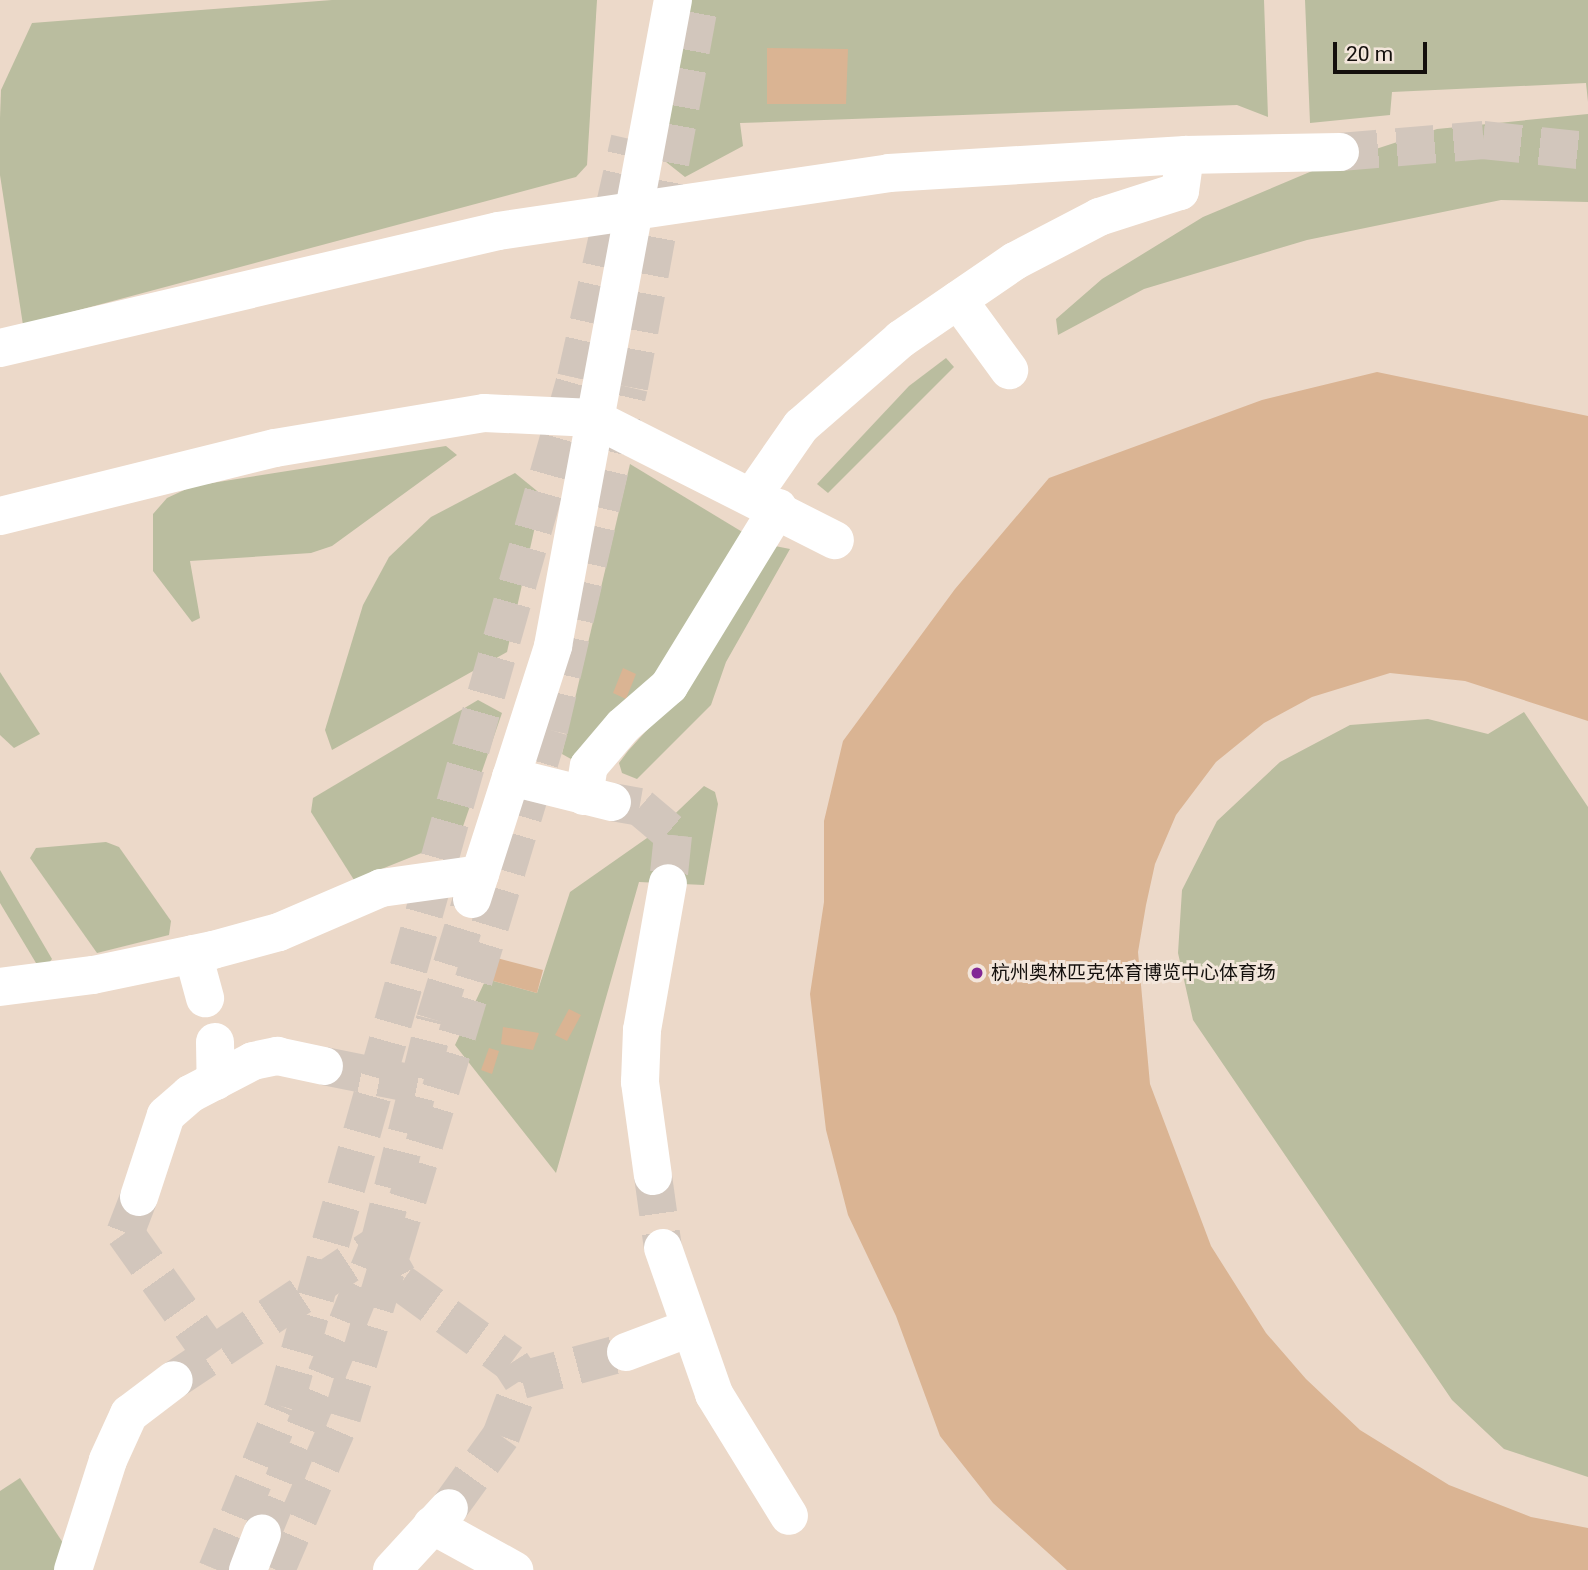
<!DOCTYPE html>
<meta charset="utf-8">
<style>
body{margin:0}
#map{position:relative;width:1588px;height:1570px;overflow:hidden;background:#f3e6db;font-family:Roboto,"Noto Sans SC",sans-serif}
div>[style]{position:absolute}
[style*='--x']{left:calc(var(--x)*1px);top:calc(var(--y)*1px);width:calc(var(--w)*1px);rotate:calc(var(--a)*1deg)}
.built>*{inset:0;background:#ecd9c9}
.green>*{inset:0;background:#babd9f}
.building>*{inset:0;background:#dab493}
.minor-tunnel>*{height:38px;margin-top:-19px;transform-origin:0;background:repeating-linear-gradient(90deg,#d2c6bc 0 38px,transparent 0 57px)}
.major-tunnel>*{height:38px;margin-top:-19px;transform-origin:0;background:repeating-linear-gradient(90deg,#d2c6bc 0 38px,transparent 0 57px)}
.minor>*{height:38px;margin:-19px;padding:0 19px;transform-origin:19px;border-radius:19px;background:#fff}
.dots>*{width:19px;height:19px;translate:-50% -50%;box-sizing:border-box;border:4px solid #f3e6db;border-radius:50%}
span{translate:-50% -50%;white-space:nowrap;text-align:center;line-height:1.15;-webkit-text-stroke:6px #f3e6db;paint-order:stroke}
.poi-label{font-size:19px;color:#14100d}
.left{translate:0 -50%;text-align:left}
.scale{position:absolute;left:1333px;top:42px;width:94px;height:32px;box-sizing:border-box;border:4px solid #14100d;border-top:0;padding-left:9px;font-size:21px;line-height:24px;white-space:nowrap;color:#14100d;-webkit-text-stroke:5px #f3e6db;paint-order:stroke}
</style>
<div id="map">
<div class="built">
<div style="clip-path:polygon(0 0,1588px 0,1588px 1570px,0 1570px)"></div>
</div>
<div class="green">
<div style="clip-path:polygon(332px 0,597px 0,587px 165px,576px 177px,23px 325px,0 175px,0 118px,1px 90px,32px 23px)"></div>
<div style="clip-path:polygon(685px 0,1264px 0,1268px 117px,1237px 105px,740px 123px,743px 146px,685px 177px,656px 154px)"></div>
<div style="clip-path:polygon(1305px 0,1588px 0,1588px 102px,1586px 83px,1392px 92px,1390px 115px,1310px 123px)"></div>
<div style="clip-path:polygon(1588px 114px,1588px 202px,1501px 200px,1307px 240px,1144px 289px,1058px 335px,1056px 319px,1102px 279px,1203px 217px,1324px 166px,1437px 129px)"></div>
<div style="clip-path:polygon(946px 358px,954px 367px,828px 493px,817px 484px,909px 386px)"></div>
<div style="clip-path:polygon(446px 446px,457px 455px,332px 546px,311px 553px,190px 561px,200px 618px,192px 622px,153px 571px,153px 514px,167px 498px,193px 486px)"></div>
<div style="clip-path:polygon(630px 464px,749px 536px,665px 668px,571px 759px,562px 754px)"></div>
<div style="clip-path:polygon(515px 473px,542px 495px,507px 652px,332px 750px,325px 730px,363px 605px,389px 557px,431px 517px)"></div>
<div style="clip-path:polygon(775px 546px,790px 549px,726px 662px,711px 705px,637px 779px,622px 773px,619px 763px,628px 751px,693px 679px)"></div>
<div style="clip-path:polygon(0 672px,40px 734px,14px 748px,0 735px)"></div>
<div style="clip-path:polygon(478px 700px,502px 713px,459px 838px,354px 880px,311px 812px,313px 798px)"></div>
<div style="clip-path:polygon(1524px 712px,1588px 807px,1588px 1477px,1504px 1449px,1452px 1400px,1193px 1020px,1178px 953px,1182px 890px,1217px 821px,1280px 762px,1350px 725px,1428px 719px,1488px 734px)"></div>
<div style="clip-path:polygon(704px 786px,715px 792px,718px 804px,704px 885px,639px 882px,556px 1173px,455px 1045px,486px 979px,537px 993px,570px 892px,657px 831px)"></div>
<div style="clip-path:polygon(106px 842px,119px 847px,171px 921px,169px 935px,97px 953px,30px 858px,36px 848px)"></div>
<div style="clip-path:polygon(0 870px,52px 959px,45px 968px,36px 963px,0 903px)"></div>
<div style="clip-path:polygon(20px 1478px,81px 1570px,0 1570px,0 1491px)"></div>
</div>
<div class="building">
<div style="clip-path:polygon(767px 48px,848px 49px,846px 104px,767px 104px)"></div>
<div style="clip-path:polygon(1377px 372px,1588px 416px,1588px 721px,1465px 681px,1390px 673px,1312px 697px,1264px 723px,1216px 762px,1176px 815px,1155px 864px,1146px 905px,1138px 952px,1150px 1084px,1211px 1246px,1266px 1333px,1306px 1379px,1360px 1430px,1449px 1485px,1531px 1517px,1588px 1528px,1588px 1570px,1067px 1570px,993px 1503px,940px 1436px,896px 1316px,848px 1215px,826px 1130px,810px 994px,824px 902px,824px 821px,843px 741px,955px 589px,1049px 478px,1262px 400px)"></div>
<div style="clip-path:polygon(623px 668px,636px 674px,626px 699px,613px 693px)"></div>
<div style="clip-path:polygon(493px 957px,543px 970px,537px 993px,486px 979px)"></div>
<div style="clip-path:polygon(569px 1009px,581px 1015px,567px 1041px,555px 1035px)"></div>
<div style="clip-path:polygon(503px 1027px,539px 1033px,533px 1050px,501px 1044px)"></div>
<div style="clip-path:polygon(489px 1048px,499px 1051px,492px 1074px,481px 1070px)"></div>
</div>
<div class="minor-tunnel">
<div style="--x:1340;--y:152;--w:144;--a:-4.8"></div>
<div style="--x:1483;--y:140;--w:106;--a:6"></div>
<div style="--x:612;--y:802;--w:28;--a:10"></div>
<div style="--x:640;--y:807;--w:43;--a:40.3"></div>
<div style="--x:673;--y:835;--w:48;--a:95.9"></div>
<div style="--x:324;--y:1066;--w:96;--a:11.4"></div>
<div style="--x:653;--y:1176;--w:73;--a:82.1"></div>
<div style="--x:139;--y:1197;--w:39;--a:111"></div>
<div style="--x:125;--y:1233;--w:150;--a:54.5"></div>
<div style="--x:174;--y:1380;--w:246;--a:-33.6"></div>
<div style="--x:379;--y:1244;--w:45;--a:60.6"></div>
<div style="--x:401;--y:1283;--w:136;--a:36"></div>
<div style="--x:511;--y:1363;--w:20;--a:57"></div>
<div style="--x:522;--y:1380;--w:108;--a:-15.1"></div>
<div style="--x:449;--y:1508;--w:89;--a:-54.2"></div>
<div style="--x:501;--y:1436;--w:60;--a:-69.4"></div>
<div style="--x:262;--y:1534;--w:313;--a:-68"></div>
<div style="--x:379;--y:1244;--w:231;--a:-76"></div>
<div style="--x:435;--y:1020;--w:127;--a:-73"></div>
</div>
<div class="major-tunnel">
<div style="--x:217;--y:1570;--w:176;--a:-67.7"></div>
<div style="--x:284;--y:1407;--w:1070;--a:-74.16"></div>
<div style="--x:576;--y:378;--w:245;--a:-77.3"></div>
<div style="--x:276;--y:1570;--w:167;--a:-66.7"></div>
<div style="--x:342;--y:1417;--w:718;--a:-73.23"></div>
<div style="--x:549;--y:730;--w:352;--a:-76.9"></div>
<div style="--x:629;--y:387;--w:393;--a:-79.6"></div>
</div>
<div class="minor">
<div style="--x:958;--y:300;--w:87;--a:53.9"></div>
<div style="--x:0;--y:348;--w:512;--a:-13.22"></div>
<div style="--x:498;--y:231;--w:395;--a:-8.4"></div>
<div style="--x:889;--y:173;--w:297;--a:-3.5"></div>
<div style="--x:1185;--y:155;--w:155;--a:-1.1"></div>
<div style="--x:753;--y:495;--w:84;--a:-55.2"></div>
<div style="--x:801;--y:426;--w:133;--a:-41"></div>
<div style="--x:901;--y:339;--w:138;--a:-34.4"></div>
<div style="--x:1015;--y:261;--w:95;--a:-27.6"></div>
<div style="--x:1099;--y:217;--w:85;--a:-17.8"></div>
<div style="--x:1180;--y:191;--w:36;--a:-82"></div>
<div style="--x:0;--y:516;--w:283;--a:-13.9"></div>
<div style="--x:275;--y:448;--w:212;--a:-9.5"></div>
<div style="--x:484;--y:413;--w:109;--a:2.6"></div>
<div style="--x:593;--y:418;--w:271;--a:26.8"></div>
<div style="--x:511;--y:777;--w:104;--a:13.9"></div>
<div style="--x:584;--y:796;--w:30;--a:-81"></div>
<div style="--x:589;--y:766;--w:52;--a:-49.6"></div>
<div style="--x:623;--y:726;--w:61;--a:-41"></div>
<div style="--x:669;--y:686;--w:209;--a:-58.5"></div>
<div style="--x:472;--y:899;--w:266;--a:-72.2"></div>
<div style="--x:553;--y:646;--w:657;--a:-79.48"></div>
<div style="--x:193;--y:954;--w:46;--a:74.7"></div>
<div style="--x:0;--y:987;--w:94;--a:-7.4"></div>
<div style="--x:93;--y:975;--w:123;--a:-11.8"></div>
<div style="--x:213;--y:950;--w:68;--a:-15.3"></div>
<div style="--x:279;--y:932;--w:111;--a:-23.3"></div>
<div style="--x:381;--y:888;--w:100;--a:-8"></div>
<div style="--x:215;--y:1042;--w:39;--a:89"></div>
<div style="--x:653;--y:1176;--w:95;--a:-97.9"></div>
<div style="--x:640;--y:1082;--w:52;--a:-87.8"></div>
<div style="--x:642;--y:1030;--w:149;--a:-80"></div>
<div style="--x:139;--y:1197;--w:86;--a:-71.8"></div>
<div style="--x:166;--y:1115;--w:32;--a:-41"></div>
<div style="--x:190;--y:1094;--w:71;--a:-27.6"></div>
<div style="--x:253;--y:1061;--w:25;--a:-12"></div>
<div style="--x:277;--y:1056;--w:48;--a:12"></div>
<div style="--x:663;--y:1248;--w:155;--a:70.7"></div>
<div style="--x:714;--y:1394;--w:143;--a:58.4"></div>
<div style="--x:626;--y:1352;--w:65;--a:-20.7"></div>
<div style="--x:432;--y:1525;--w:94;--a:28.8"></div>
<div style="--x:73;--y:1570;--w:115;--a:-72.3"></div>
<div style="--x:108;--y:1460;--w:51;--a:-65.5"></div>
<div style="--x:129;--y:1414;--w:56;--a:-37.1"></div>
<div style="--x:248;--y:1570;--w:39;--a:-69"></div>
<div style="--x:392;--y:1570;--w:84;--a:-47.4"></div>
</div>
<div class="dots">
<div style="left:977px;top:973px;background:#832895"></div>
</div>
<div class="poi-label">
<span class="left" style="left:991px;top:973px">杭州奥林匹克体育博览中心体育场</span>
</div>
<div class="scale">20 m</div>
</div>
